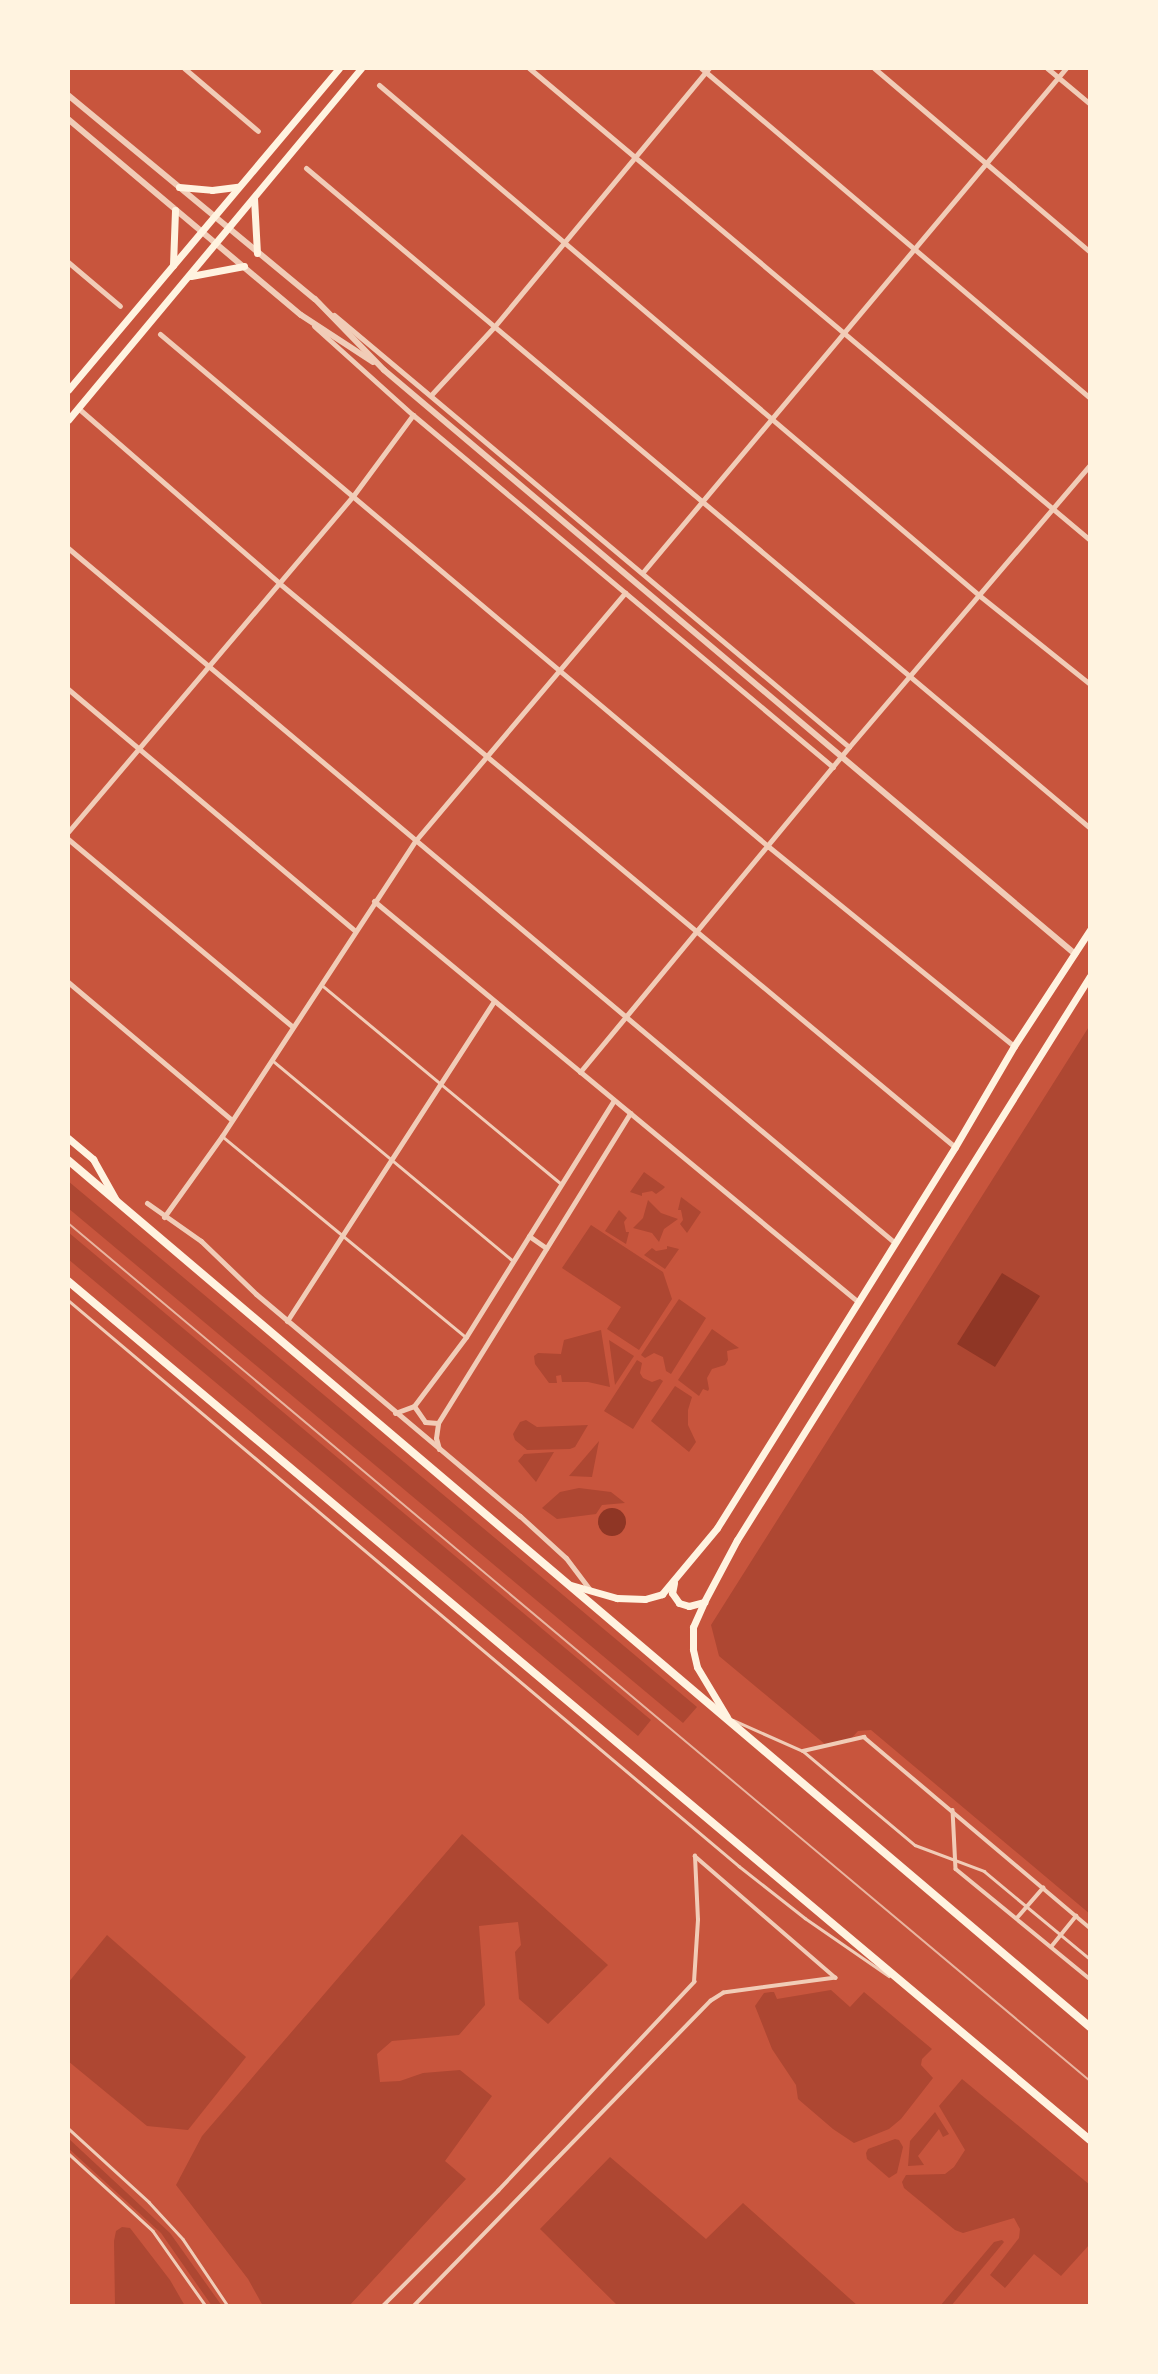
<!DOCTYPE html>
<style>
body{margin:0}
#map{position:relative;width:1158px;height:2374px;overflow:hidden;background:#c8553d;font-family:Cabin,sans-serif}
div>[style]{position:absolute}
[style*='--x']{left:calc(var(--x)*1px);top:calc(var(--y)*1px);width:calc(var(--w)*1px);rotate:calc(var(--a)*1deg)}
.green>*{inset:0;background:#ae4732}
.water>*{inset:0;background:#8f3625}
.round{border-radius:50%}
.service>*{height:2.5px;margin:-1.25px;padding:0 1.25px;transform-origin:1.25px;border-radius:1.25px;background:#f1ccb7}
.pedestrian>*{height:3.5px;margin:-1.75px;padding:0 1.75px;transform-origin:1.75px;border-radius:1.75px;background:#f1ccb7}
.minor>*{height:5px;margin:-2.5px;padding:0 2.5px;transform-origin:2.5px;border-radius:2.5px;background:#f1ccb7}
.tertiary>*{height:6px;margin:-3px;padding:0 3px;transform-origin:3px;border-radius:3px;background:#f1ccb7}
.secondary>*{height:7px;margin:-3.5px;padding:0 3.5px;transform-origin:3.5px;border-radius:3.5px;background:#fff3e0}
.trunk>*{height:8px;margin:-4px;padding:0 4px;transform-origin:4px;border-radius:4px;background:#fff3e0}
.tram>*{height:2px;margin:-1px;padding:0 1px;transform-origin:1px;border-radius:1px;background:#e9b49f}
span{translate:-50% -50%;white-space:nowrap;text-align:center;line-height:1.15;-webkit-text-stroke:5px #fff3e0;paint-order:stroke}
.frame{position:absolute;inset:0;border:70px solid #fff3e0;pointer-events:none}
</style>
<div id="map">
<div class="green">
<div style="clip-path:polygon(1090px 1025px,1090px 1914px,871px 1730px,858px 1731px,847px 1743px,826px 1745px,719px 1656px,711px 1625px)"></div>
<div style="clip-path:polygon(644px 1172px,665px 1187px,663px 1189px,656px 1194px,652px 1191px,642px 1193px,642px 1196px,630px 1192px)"></div>
<div style="clip-path:polygon(68px 1181px,697px 1707px,683px 1723px,68px 1208px)"></div>
<div style="clip-path:polygon(681px 1197px,701px 1212px,687px 1233px,680px 1224px,683px 1220px,681px 1210px,678px 1210px)"></div>
<div style="clip-path:polygon(648px 1200px,661px 1213px,678px 1219px,664px 1229px,659px 1242px,652px 1233px,633px 1228px,643px 1218px)"></div>
<div style="clip-path:polygon(619px 1210px,627px 1218px,624px 1222px,626px 1232px,629px 1232px,626px 1244px,605px 1231px)"></div>
<div style="clip-path:polygon(591px 1225px,663px 1272px,672px 1299px,639px 1350px,607px 1329px,621px 1307px,562px 1268px)"></div>
<div style="clip-path:polygon(68px 1232px,651px 1720px,638px 1736px,68px 1259px)"></div>
<div style="clip-path:polygon(667px 1246px,679px 1249px,665px 1269px,644px 1255px,652px 1248px,656px 1251px,667px 1249px)"></div>
<div style="clip-path:polygon(679px 1299px,706px 1318px,671px 1374px,666px 1371px,663px 1357px,654px 1353px,645px 1358px,641px 1355px)"></div>
<div style="clip-path:polygon(712px 1329px,739px 1348px,727px 1351px,728px 1360px,725px 1365px,712px 1369px,707px 1378px,709px 1389px,708px 1391px,703px 1389px,699px 1396px,678px 1380px)"></div>
<div style="clip-path:polygon(601px 1330px,610px 1387px,588px 1382px,562px 1382px,561px 1375px,556px 1376px,557px 1383px,549px 1383px,535px 1364px,534px 1356px,538px 1353px,561px 1354px,564px 1340px)"></div>
<div style="clip-path:polygon(609px 1340px,634px 1356px,615px 1385px)"></div>
<div style="clip-path:polygon(637px 1360px,642px 1363px,640px 1373px,643px 1378px,652px 1382px,660px 1379px,663px 1381px,633px 1429px,604px 1411px)"></div>
<div style="clip-path:polygon(675px 1386px,692px 1397px,688px 1410px,688px 1425px,696px 1442px,689px 1452px,651px 1421px)"></div>
<div style="clip-path:polygon(526px 1420px,537px 1427px,588px 1425px,575px 1447px,570px 1449px,527px 1450px,515px 1440px,513px 1434px,520px 1422px)"></div>
<div style="clip-path:polygon(599px 1441px,592px 1477px,569px 1476px)"></div>
<div style="clip-path:polygon(554px 1452px,536px 1482px,518px 1461px,524px 1454px)"></div>
<div style="clip-path:polygon(579px 1488px,611px 1492px,625px 1503px,602px 1505px,596px 1514px,557px 1519px,542px 1508px,560px 1492px)"></div>
<div style="clip-path:polygon(462px 1834px,608px 1965px,548px 2024px,519px 1999px,515px 1952px,521px 1945px,518px 1922px,479px 1926px,485px 2005px,459px 2035px,392px 2041px,377px 2054px,380px 2082px,400px 2081px,423px 2073px,460px 2070px,492px 2096px,445px 2161px,466px 2179px,349px 2306px,263px 2306px,248px 2279px,176px 2185px,202px 2136px)"></div>
<div style="clip-path:polygon(107px 1935px,246px 2057px,188px 2130px,147px 2126px,68px 2061px,68px 1983px)"></div>
<div style="clip-path:polygon(831px 1990px,850px 2007px,864px 1992px,932px 2049px,922px 2059px,921px 2065px,933px 2078px,901px 2119px,889px 2129px,854px 2143px,833px 2129px,798px 2099px,796px 2085px,772px 2049px,755px 2006px,764px 1993px,771px 1992px,774px 1992px,777px 1999px)"></div>
<div style="clip-path:polygon(962px 2079px,1090px 2185px,1090px 2244px,1061px 2276px,1034px 2254px,1005px 2288px,990px 2275px,1019px 2238px,1020px 2229px,1014px 2218px,963px 2233px,955px 2230px,904px 2188px,902px 2182px,906px 2175px,945px 2174px,954px 2167px,965px 2150px,939px 2106px)"></div>
<div style="clip-path:polygon(935px 2112px,949px 2134px,943px 2137px,939px 2129px,918px 2156px,924px 2165px,908px 2166px,910px 2141px)"></div>
<div style="clip-path:polygon(68px 2138px,170px 2233px,222px 2306px,212px 2306px,161px 2233px,68px 2148px)"></div>
<div style="clip-path:polygon(895px 2139px,899px 2140px,903px 2147px,897px 2173px,889px 2178px,867px 2159px,866px 2153px,868px 2149px)"></div>
<div style="clip-path:polygon(610px 2157px,706px 2239px,743px 2203px,858px 2306px,618px 2306px,540px 2229px)"></div>
<div style="clip-path:polygon(122px 2227px,130px 2228px,170px 2280px,185px 2306px,115px 2306px,114px 2241px,116px 2231px)"></div>
<div style="clip-path:polygon(1002px 2240px,1004px 2242px,951px 2306px,940px 2306px,994px 2242px)"></div>
</div>
<div class="water">
<div style="clip-path:polygon(1002px 1273px,1040px 1296px,995px 1367px,957px 1344px)"></div>
<div class="round" style="left:598px;top:1508px;width:28px;height:28px"></div>
</div>
<div class="service">
<div style="--x:323;--y:986;--w:308;--a:39.7"></div>
<div style="--x:272;--y:1060;--w:314;--a:39.8"></div>
<div style="--x:222;--y:1136;--w:315;--a:39.5"></div>
<div style="--x:68;--y:1300;--w:878;--a:40.15"></div>
<div style="--x:739;--y:1866;--w:84;--a:38.2"></div>
<div style="--x:805;--y:1918;--w:102;--a:34.6"></div>
<div style="--x:733;--y:1720;--w:77;--a:23.9"></div>
<div style="--x:803;--y:1751;--w:146;--a:40"></div>
<div style="--x:915;--y:1845;--w:74;--a:20.6"></div>
<div style="--x:984;--y:1871;--w:138;--a:39.7"></div>
<div style="--x:68;--y:2128;--w:110;--a:42.4"></div>
<div style="--x:149;--y:2202;--w:50;--a:47.4"></div>
<div style="--x:183;--y:2239;--w:81;--a:56.1"></div>
<div style="--x:68;--y:2153;--w:115;--a:42.5"></div>
<div style="--x:153;--y:2231;--w:92;--a:54.8"></div>
</div>
<div class="pedestrian">
<div style="--x:803;--y:1751;--w:63;--a:-12.9"></div>
<div style="--x:864;--y:1737;--w:296;--a:40.2"></div>
<div style="--x:953;--y:1810;--w:59;--a:87.1"></div>
<div style="--x:956;--y:1869;--w:173;--a:39.4"></div>
<div style="--x:1017;--y:1918;--w:40;--a:-49"></div>
<div style="--x:1051;--y:1947;--w:40;--a:-51"></div>
<div style="--x:383;--y:2306;--w:163;--a:-45"></div>
<div style="--x:498;--y:2191;--w:287;--a:-46.8"></div>
<div style="--x:694;--y:1982;--w:62;--a:-86.3"></div>
<div style="--x:698;--y:1920;--w:64;--a:-92.7"></div>
<div style="--x:695;--y:1856;--w:186;--a:40.9"></div>
<div style="--x:836;--y:1978;--w:113;--a:172.4"></div>
<div style="--x:724;--y:1993;--w:15;--a:148"></div>
<div style="--x:711;--y:2001;--w:426;--a:134.2"></div>
</div>
<div class="minor">
<div style="--x:184;--y:68;--w:97;--a:40.4"></div>
<div style="--x:529;--y:68;--w:733;--a:40.08"></div>
<div style="--x:701;--y:68;--w:510;--a:40.31"></div>
<div style="--x:874;--y:68;--w:284;--a:40.4"></div>
<div style="--x:1047;--y:68;--w:56;--a:39.9"></div>
<div style="--x:379;--y:85;--w:789;--a:40.37"></div>
<div style="--x:980;--y:596;--w:141;--a:38.7"></div>
<div style="--x:306;--y:168;--w:1025;--a:40.09"></div>
<div style="--x:68;--y:262;--w:68;--a:40.2"></div>
<div style="--x:334;--y:315;--w:672;--a:39.99"></div>
<div style="--x:314;--y:326;--w:133;--a:42"></div>
<div style="--x:413;--y:415;--w:548;--a:39.97"></div>
<div style="--x:160;--y:334;--w:796;--a:40.11"></div>
<div style="--x:769;--y:847;--w:316;--a:39.1"></div>
<div style="--x:431;--y:395;--w:93;--a:-47.2"></div>
<div style="--x:494;--y:327;--w:337;--a:-50.3"></div>
<div style="--x:78;--y:408;--w:267;--a:41"></div>
<div style="--x:279;--y:583;--w:880;--a:39.84"></div>
<div style="--x:68;--y:548;--w:1079;--a:40.04"></div>
<div style="--x:643;--y:572;--w:658;--a:-49.99"></div>
<div style="--x:68;--y:689;--w:375;--a:40.1"></div>
<div style="--x:68;--y:832;--w:441;--a:-49.7"></div>
<div style="--x:353;--y:496;--w:101;--a:-53.5"></div>
<div style="--x:68;--y:839;--w:293;--a:39.9"></div>
<div style="--x:374;--y:901;--w:627;--a:39.63"></div>
<div style="--x:68;--y:982;--w:214;--a:40.1"></div>
<div style="--x:580;--y:1072;--w:422;--a:-50.4"></div>
<div style="--x:849;--y:747;--w:371;--a:-49.5"></div>
<div style="--x:147;--y:1203;--w:66;--a:35.1"></div>
<div style="--x:201;--y:1241;--w:76;--a:43.9"></div>
<div style="--x:256;--y:1294;--w:345;--a:40.1"></div>
<div style="--x:520;--y:1516;--w:62;--a:42.4"></div>
<div style="--x:566;--y:1558;--w:41;--a:52.9"></div>
<div style="--x:164;--y:1217;--w:100;--a:-54.4"></div>
<div style="--x:222;--y:1136;--w:354;--a:-56.8"></div>
<div style="--x:416;--y:840;--w:324;--a:-49.8"></div>
<div style="--x:529;--y:1236;--w:21;--a:35"></div>
<div style="--x:287;--y:1321;--w:381;--a:-57.1"></div>
<div style="--x:414;--y:1406;--w:19;--a:55"></div>
<div style="--x:425;--y:1422;--w:13;--a:4"></div>
<div style="--x:395;--y:1413;--w:20;--a:-20"></div>
<div style="--x:414;--y:1406;--w:86;--a:-53"></div>
<div style="--x:466;--y:1337;--w:279;--a:-58"></div>
<div style="--x:439;--y:1449;--w:11;--a:-105"></div>
<div style="--x:436;--y:1438;--w:15;--a:-82"></div>
<div style="--x:438;--y:1423;--w:365;--a:-58.2"></div>
</div>
<div class="tertiary">
<div style="--x:68;--y:95;--w:320;--a:39.6"></div>
<div style="--x:315;--y:299;--w:99;--a:45.8"></div>
<div style="--x:384;--y:370;--w:905;--a:40.2"></div>
<div style="--x:68;--y:119;--w:304;--a:40.1"></div>
<div style="--x:301;--y:315;--w:86;--a:33.1"></div>
</div>
<div class="secondary">
<div style="--x:179;--y:187;--w:33;--a:5"></div>
<div style="--x:212;--y:190;--w:26;--a:-7"></div>
<div style="--x:254;--y:198;--w:55;--a:86.9"></div>
<div style="--x:173;--y:265;--w:55;--a:-87.9"></div>
<div style="--x:191;--y:276;--w:54;--a:-10.7"></div>
<div style="--x:68;--y:390;--w:421;--a:-49.9"></div>
<div style="--x:68;--y:420;--w:458;--a:-50.2"></div>
<div style="--x:68;--y:1138;--w:33;--a:40"></div>
<div style="--x:93;--y:1159;--w:47;--a:60.7"></div>
<div style="--x:674;--y:1583;--w:10;--a:101"></div>
<div style="--x:672;--y:1593;--w:12;--a:55"></div>
<div style="--x:679;--y:1603;--w:10;--a:17"></div>
<div style="--x:689;--y:1606;--w:16;--a:-15"></div>
<div style="--x:571;--y:1585;--w:48;--a:15.8"></div>
<div style="--x:617;--y:1598;--w:28;--a:2"></div>
<div style="--x:645;--y:1599;--w:18;--a:-16"></div>
<div style="--x:662;--y:1594;--w:86;--a:-50.2"></div>
<div style="--x:717;--y:1528;--w:449;--a:-58"></div>
<div style="--x:955;--y:1147;--w:117;--a:-59.7"></div>
<div style="--x:1014;--y:1046;--w:139;--a:-56.8"></div>
<div style="--x:727;--y:1717;--w:58;--a:-121"></div>
<div style="--x:697;--y:1667;--w:18;--a:-103"></div>
<div style="--x:693;--y:1649;--w:22;--a:-90"></div>
<div style="--x:693;--y:1627;--w:27;--a:-66"></div>
<div style="--x:704;--y:1602;--w:70;--a:-62"></div>
<div style="--x:737;--y:1540;--w:665;--a:-57.96"></div>
</div>
<div class="trunk">
<div style="--x:68;--y:1160;--w:1340;--a:40.31"></div>
<div style="--x:68;--y:1281;--w:1335;--a:40.05"></div>
</div>
<div class="tram">
<div style="--x:68;--y:1223;--w:1334;--a:40.01"></div>
</div>
<div class="frame"></div>
</div>
